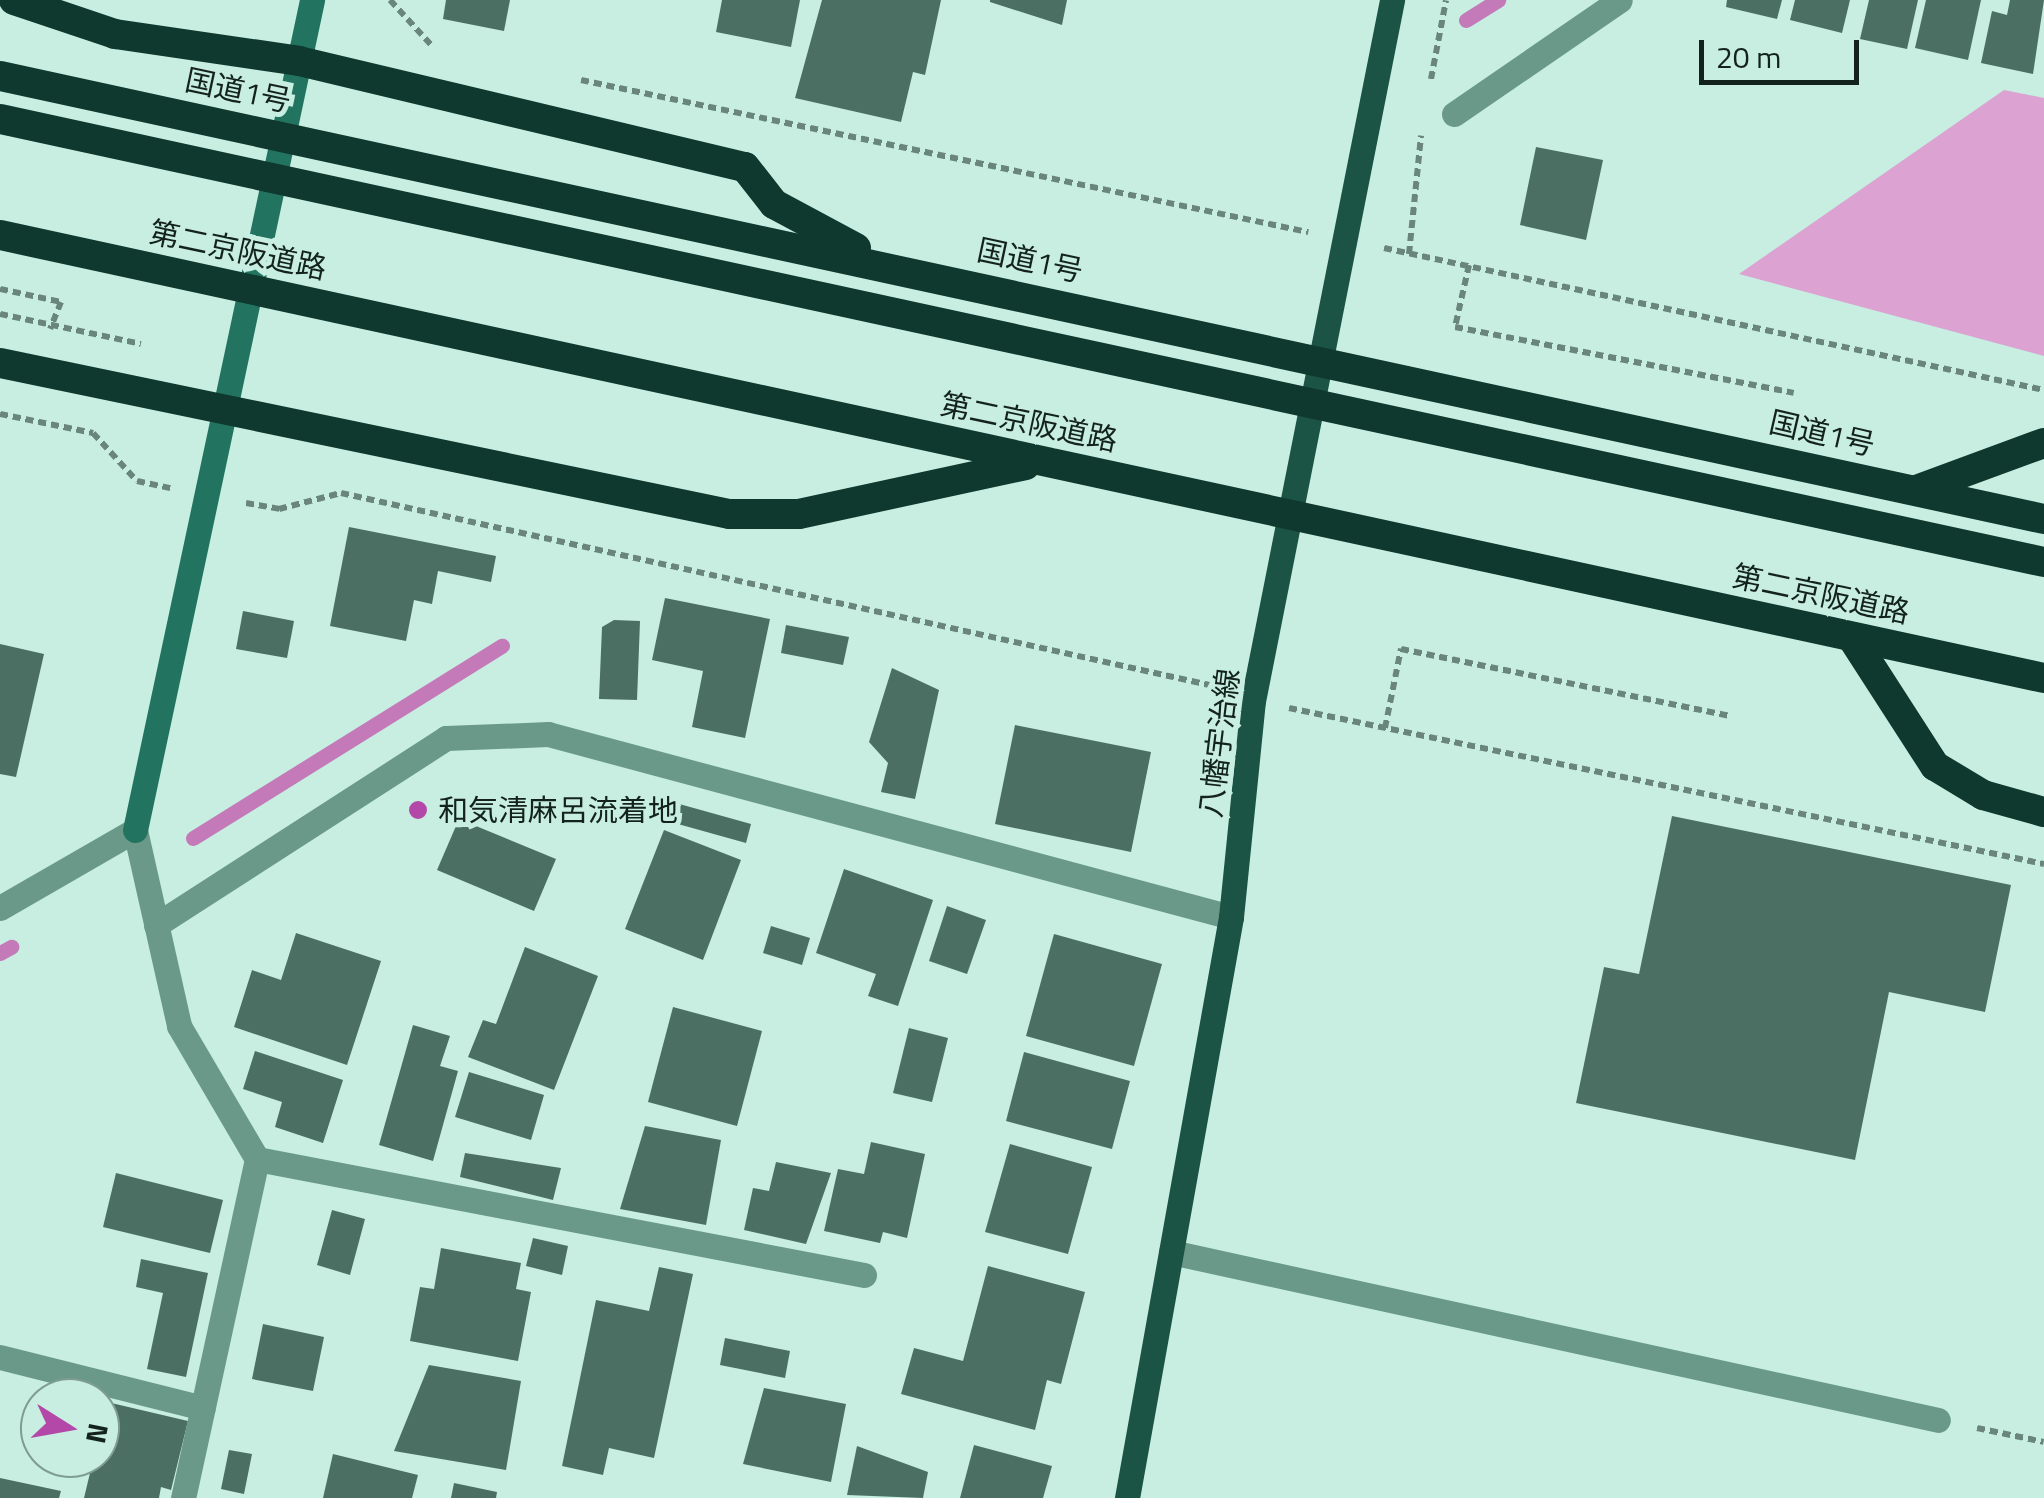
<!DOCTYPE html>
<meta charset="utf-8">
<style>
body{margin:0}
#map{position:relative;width:2044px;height:1498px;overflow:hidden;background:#c7eee1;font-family:"Titillium Web","Noto Sans JP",sans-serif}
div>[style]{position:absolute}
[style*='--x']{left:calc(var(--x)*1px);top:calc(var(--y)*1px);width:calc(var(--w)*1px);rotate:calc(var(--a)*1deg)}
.green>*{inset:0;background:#dba2d2}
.stream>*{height:15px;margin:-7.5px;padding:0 7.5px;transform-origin:7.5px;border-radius:7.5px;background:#c479b9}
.building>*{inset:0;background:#4c6f64}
.path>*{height:6px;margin-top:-3px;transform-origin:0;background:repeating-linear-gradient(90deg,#6a857c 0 8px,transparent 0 13px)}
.street>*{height:25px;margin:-12.5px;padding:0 12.5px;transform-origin:12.5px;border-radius:12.5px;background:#6a998a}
.secondary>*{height:25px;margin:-12.5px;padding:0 12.5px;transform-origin:12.5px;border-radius:12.5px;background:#227460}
.primary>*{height:25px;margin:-12.5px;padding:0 12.5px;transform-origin:12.5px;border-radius:12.5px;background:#1b5344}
.highway>*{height:30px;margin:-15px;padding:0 15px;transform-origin:15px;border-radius:15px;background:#0f382e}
.dots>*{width:28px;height:28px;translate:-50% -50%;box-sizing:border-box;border:5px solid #c7eee1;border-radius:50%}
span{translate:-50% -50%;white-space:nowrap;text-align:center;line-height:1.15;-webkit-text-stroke:10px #c7eee1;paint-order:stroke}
.street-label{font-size:30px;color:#13221d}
.poi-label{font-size:30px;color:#13221d}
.left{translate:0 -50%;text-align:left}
.north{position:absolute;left:20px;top:1378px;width:100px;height:100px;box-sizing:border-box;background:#c7eee1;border:2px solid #7f9c93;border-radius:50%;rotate:101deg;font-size:28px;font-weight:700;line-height:40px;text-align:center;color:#13221d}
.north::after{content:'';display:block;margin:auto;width:35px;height:45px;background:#b448a8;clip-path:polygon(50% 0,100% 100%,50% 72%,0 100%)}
.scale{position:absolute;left:1699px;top:40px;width:160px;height:45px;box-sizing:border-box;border:5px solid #13221d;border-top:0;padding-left:12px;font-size:30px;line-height:35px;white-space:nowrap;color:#13221d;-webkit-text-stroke:8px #c7eee1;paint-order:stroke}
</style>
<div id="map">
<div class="green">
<div style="clip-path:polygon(2004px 90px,2044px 98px,2044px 356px,1739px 274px)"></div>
</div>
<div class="stream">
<div style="--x:1466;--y:20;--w:38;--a:-32"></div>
<div style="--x:193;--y:838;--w:364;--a:-31.9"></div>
<div style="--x:0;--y:953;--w:13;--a:-29"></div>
</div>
<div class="building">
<div style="clip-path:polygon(446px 0,510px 0,504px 31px,443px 19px)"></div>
<div style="clip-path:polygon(722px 0,800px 0,791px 47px,716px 32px)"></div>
<div style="clip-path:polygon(822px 0,941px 0,925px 75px,913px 72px,901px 122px,795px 98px)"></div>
<div style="clip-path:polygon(1067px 0,1062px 25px,990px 2px,990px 0)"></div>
<div style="clip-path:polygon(1727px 0,1782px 0,1777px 19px,1726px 7px)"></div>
<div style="clip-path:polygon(1795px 0,1850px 0,1842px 33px,1790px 20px)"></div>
<div style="clip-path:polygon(1869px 0,1918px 0,1907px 49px,1860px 39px)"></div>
<div style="clip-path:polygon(1926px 0,1981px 0,1968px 60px,1915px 48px)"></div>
<div style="clip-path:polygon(2010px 0,2044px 0,2033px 74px,1981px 63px,1992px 11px,2007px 15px)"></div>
<div style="clip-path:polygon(1536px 147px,1603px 160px,1586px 240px,1520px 225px)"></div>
<div style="clip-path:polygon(349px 527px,496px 556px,491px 582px,438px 571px,432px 604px,414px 600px,406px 641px,330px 626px)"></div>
<div style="clip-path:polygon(665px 598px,770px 619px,745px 738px,692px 727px,703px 671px,652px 660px)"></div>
<div style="clip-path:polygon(243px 611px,294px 621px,287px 658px,236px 649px)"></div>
<div style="clip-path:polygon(614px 620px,640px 621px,637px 700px,599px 699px,602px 627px)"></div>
<div style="clip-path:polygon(786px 625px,849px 637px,843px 665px,781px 653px)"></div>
<div style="clip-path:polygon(0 644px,44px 654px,16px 777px,0 774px)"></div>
<div style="clip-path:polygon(892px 668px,939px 690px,915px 799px,881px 792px,888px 763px,869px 742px)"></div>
<div style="clip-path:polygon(1015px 725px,1151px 752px,1131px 852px,995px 824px)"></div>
<div style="clip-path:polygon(640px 793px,751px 824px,746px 843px,635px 812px)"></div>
<div style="clip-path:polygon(1672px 816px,2011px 885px,1985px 1012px,1889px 992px,1855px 1160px,1576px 1103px,1604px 967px,1639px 974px)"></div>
<div style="clip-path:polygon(459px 819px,556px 859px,534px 911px,437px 870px)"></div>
<div style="clip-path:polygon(664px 830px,741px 860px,703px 960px,625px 929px)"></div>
<div style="clip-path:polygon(844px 869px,933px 900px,898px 1006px,868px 996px,876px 974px,816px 953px)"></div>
<div style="clip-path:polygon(947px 906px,986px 920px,967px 974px,929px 961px)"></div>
<div style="clip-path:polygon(771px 926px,810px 938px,802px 965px,763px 953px)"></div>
<div style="clip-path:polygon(296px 933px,381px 961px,347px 1065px,234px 1027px,252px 970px,281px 980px)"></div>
<div style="clip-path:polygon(1054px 934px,1162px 964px,1134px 1066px,1026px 1036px)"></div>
<div style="clip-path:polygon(525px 947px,598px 976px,554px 1090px,468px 1057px,483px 1020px,496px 1024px)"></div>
<div style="clip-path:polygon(673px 1007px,762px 1031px,737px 1126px,648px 1102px)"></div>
<div style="clip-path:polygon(413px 1025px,450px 1036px,440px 1066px,458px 1071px,433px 1161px,379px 1145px)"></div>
<div style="clip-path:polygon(909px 1028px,948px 1038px,932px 1102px,893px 1093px)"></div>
<div style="clip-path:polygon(255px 1051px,343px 1080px,323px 1143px,275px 1127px,282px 1102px,243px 1089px)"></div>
<div style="clip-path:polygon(1024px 1052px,1130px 1081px,1112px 1149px,1006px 1121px)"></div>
<div style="clip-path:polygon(469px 1072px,544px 1095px,531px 1140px,455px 1117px)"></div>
<div style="clip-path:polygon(645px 1126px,721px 1140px,706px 1225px,620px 1209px)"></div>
<div style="clip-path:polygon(871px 1142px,925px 1154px,907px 1238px,883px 1232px,880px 1243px,824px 1231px,838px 1169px,864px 1174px)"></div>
<div style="clip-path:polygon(1010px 1144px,1092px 1167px,1068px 1254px,985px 1232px)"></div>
<div style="clip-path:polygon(465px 1153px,561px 1168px,553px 1200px,460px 1177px)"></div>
<div style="clip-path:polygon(776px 1162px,831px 1173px,806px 1244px,744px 1230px,753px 1188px,769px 1191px)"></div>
<div style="clip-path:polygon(116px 1173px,223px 1200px,210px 1253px,103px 1227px)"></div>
<div style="clip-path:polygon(332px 1210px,365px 1219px,350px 1275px,317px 1265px)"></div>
<div style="clip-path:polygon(533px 1238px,568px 1246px,562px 1275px,526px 1266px)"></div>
<div style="clip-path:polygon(441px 1248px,521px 1263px,516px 1289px,531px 1292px,518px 1361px,410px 1341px,420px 1287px,434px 1289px)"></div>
<div style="clip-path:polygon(141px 1259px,208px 1273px,186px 1377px,147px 1369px,163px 1293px,136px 1287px)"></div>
<div style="clip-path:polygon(988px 1266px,1085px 1292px,1061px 1384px,1047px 1380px,1035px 1430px,901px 1394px,914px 1348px,963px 1361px)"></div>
<div style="clip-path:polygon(659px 1267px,693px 1274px,654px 1458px,609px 1448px,603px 1475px,562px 1466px,596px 1300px,649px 1311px)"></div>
<div style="clip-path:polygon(263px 1324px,324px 1337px,313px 1391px,252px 1379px)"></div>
<div style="clip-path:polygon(725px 1338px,790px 1351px,785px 1378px,720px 1365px)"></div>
<div style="clip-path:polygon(429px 1365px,521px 1381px,506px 1470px,394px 1451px)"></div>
<div style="clip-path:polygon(764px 1388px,846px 1404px,831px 1482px,743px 1464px)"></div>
<div style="clip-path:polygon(107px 1402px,188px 1421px,171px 1490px,161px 1487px,159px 1498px,84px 1498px)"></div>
<div style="clip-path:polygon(974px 1445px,1052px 1466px,1043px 1498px,960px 1498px)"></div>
<div style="clip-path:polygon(857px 1446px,928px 1472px,923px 1498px,847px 1495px)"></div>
<div style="clip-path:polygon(229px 1450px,252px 1454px,244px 1494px,221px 1489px)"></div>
<div style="clip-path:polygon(333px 1454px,418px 1475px,412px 1498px,323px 1498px)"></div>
<div style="clip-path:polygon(0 1478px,61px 1491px,59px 1498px,0 1498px)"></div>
<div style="clip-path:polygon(454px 1483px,497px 1492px,496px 1498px,451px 1498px)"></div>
</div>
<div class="path">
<div style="--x:390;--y:0;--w:64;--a:47.5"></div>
<div style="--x:1431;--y:79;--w:80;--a:-79.2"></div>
<div style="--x:581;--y:80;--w:743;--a:11.81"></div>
<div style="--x:1384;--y:248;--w:675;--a:12.14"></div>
<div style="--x:1409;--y:254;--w:119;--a:-84.2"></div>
<div style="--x:1469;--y:265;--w:64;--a:102.7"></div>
<div style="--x:1455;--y:327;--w:345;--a:11"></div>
<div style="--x:0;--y:289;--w:62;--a:12"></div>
<div style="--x:61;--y:302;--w:29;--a:112"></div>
<div style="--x:0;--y:314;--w:144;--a:12"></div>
<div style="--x:0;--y:414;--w:95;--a:11.5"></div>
<div style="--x:93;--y:433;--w:65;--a:47.5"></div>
<div style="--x:137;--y:481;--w:34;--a:12"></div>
<div style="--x:246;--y:503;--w:34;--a:10"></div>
<div style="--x:279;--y:509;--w:64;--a:-14.5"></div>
<div style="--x:341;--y:493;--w:894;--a:12.47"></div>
<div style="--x:1289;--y:708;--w:771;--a:11.67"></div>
<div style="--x:1385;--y:728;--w:81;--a:-78.6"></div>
<div style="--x:1401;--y:649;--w:336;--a:11.5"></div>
<div style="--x:1977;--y:1428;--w:68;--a:11.8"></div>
</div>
<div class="street">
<div style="--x:1454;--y:114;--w:201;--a:-34.5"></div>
<div style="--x:0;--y:908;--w:156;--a:-30"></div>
<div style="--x:135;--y:830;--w:201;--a:77.3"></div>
<div style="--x:179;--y:1026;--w:154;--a:59.6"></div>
<div style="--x:257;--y:1159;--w:347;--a:102.3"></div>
<div style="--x:156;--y:925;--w:345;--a:-32.8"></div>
<div style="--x:446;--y:738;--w:102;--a:-2.2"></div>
<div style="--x:548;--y:734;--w:707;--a:15"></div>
<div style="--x:257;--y:1159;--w:618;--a:10.82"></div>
<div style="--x:1171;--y:1252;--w:785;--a:12.35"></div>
<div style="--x:0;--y:1357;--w:209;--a:14.1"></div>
</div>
<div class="secondary">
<div style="--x:135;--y:830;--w:849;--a:-77.96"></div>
</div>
<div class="primary">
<div style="--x:1127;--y:1498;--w:590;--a:-79.85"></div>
<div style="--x:1231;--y:917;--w:217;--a:-84.2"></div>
<div style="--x:1253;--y:701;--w:715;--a:-78.78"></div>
</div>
<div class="highway">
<div style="--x:14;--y:0;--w:107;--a:18.6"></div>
<div style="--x:115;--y:34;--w:186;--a:8.3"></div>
<div style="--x:299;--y:61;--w:458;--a:13.4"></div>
<div style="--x:745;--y:167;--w:47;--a:51.9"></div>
<div style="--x:774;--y:204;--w:93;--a:28.2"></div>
<div style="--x:0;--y:76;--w:2091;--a:12.23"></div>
<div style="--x:0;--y:119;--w:2091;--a:12.23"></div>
<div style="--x:0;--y:235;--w:2091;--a:12.23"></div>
<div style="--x:0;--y:363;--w:744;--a:11.7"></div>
<div style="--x:729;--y:514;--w:70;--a:0"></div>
<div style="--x:799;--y:514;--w:232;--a:-12.2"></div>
<div style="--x:1916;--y:490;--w:136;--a:-20.2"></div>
<div style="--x:1853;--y:639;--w:151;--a:57.2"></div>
<div style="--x:1935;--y:766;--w:56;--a:31.1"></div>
<div style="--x:1983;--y:795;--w:63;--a:15.6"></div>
</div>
<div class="dots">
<div style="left:418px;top:810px;background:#b448a8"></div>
</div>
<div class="street-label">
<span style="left:238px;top:90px;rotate:12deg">国道1号</span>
<span style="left:238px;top:250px;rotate:12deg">第二京阪道路</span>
<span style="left:1030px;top:260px;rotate:12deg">国道1号</span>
<span style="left:1029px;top:422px;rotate:12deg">第二京阪道路</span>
<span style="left:1822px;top:433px;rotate:13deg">国道1号</span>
<span style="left:1821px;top:594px;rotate:12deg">第二京阪道路</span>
<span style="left:1219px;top:743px;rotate:-83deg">八幡宇治線</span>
</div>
<div class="poi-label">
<span class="left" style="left:438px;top:810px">和気清麻呂流着地</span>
</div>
<div class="north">N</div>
<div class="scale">20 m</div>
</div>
